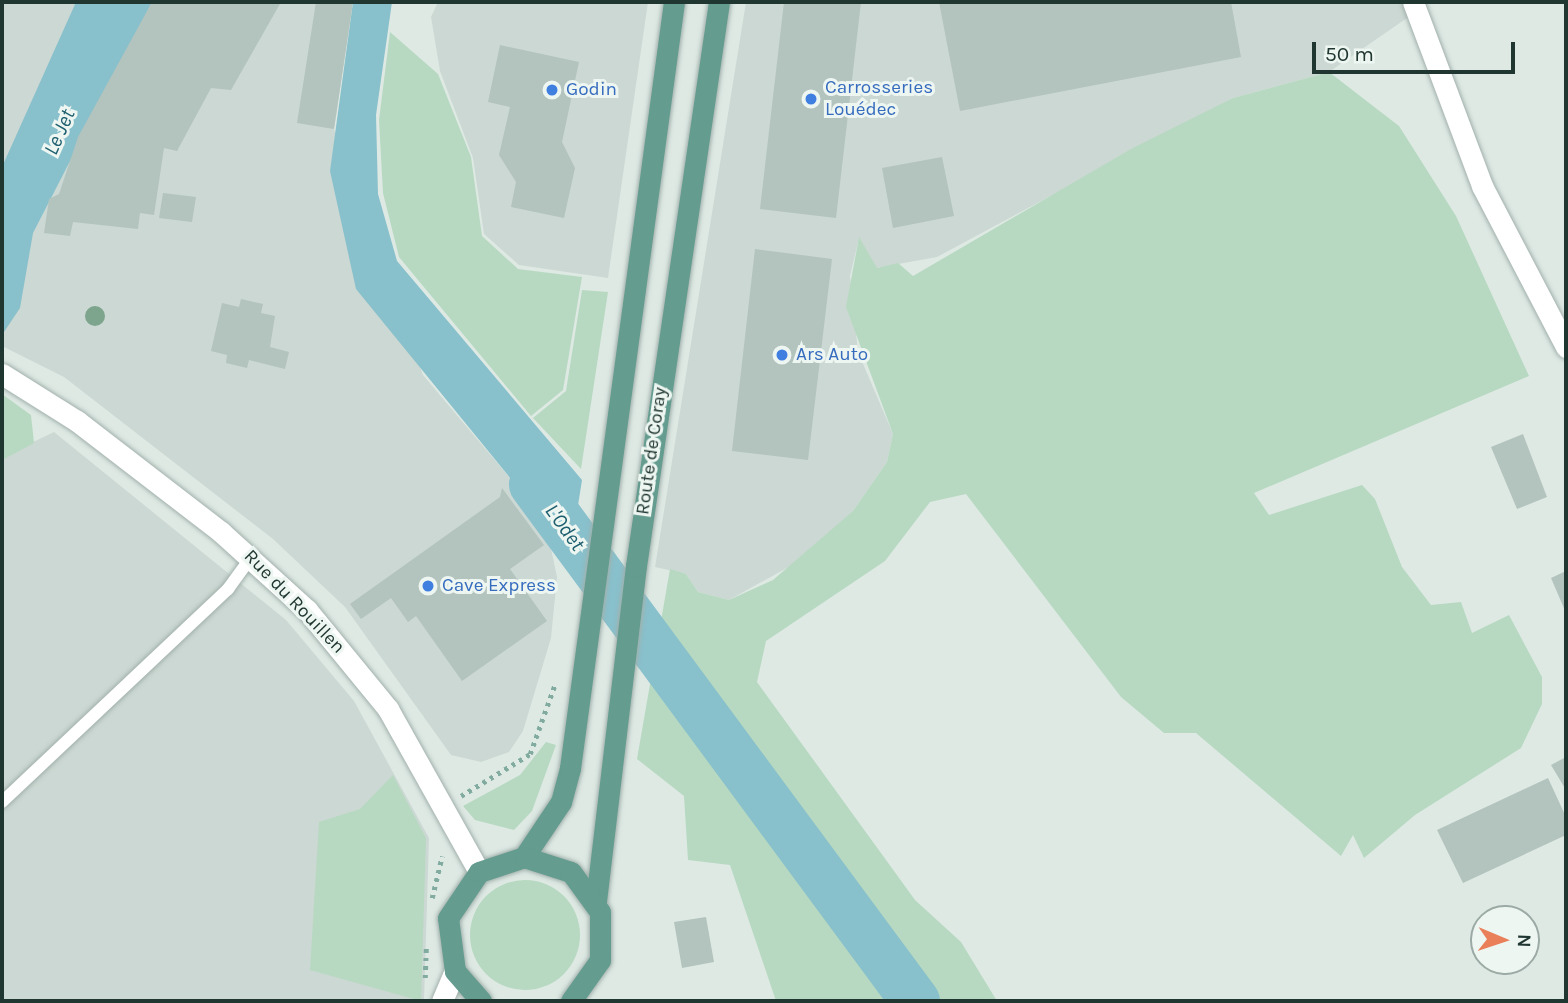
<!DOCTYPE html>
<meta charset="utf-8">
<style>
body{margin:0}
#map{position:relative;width:1568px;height:1003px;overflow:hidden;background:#dee9e4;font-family:Karla,sans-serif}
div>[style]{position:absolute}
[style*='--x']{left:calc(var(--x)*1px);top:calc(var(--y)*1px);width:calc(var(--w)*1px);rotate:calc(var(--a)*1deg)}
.built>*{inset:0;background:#ccd8d3}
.green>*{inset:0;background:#b7d9c1}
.round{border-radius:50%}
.water>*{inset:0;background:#88c0cc}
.river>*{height:49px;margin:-24.5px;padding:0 24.5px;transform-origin:24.5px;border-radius:24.5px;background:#88c0cc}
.building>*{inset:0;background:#b3c3bd}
.path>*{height:4.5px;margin-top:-2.25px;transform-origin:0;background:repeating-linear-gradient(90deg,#80ab9e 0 3.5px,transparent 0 8.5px)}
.roads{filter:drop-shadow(0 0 2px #a1b0ab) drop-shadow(0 0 2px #a1b0ab)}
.lane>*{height:12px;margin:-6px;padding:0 6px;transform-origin:6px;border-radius:6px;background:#fff}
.street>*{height:21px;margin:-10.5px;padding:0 10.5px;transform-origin:10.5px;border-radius:10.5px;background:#fff}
.primary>*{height:21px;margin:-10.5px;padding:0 10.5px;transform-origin:10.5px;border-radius:10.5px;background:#649c8f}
.trees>*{width:20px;height:20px;margin:-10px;border-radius:50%;background:#7da48d}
.dots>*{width:19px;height:19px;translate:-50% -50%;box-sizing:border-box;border:4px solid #eef6f2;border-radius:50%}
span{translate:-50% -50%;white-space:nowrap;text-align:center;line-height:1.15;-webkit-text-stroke:6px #eef6f2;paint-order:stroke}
.shop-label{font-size:19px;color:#366cbe}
.left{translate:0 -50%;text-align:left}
.street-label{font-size:19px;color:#203731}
.water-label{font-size:21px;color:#1e606f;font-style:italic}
.frame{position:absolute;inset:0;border:4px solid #203731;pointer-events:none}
.north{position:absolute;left:1470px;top:905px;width:70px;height:70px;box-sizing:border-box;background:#eef6f2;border:2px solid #9caaa5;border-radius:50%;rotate:92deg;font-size:19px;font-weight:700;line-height:28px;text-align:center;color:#203731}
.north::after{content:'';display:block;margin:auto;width:24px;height:32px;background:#ea805a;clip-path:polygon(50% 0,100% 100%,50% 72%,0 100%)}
.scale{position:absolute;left:1312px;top:42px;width:203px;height:32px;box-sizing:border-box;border:4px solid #203731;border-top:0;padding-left:9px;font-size:21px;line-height:24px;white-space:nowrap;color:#203731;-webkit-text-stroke:5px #eef6f2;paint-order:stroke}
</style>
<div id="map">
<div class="built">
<div style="clip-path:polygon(2px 2px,353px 2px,334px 129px,423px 375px,515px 484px,549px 539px,557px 577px,551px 638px,523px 731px,509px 752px,481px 762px,451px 755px,345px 607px,273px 539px,64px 377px,2px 346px)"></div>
<div style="clip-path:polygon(438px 2px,648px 2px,608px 278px,519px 265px,484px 234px,473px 158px,440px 71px,431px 17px)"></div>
<div style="clip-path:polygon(746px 2px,1430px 2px,1329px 72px,1233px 98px,937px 257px,876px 268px,859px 238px,850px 276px,858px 352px,893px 434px,887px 462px,853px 511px,803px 559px,729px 600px,698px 592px,686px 574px,655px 567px)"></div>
<div style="clip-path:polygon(54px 432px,286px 620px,354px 701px,429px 838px,424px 1001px,2px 1001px,2px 457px)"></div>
</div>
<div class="green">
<div style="clip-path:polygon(390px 32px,438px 74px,471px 157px,482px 236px,518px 269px,582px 277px,563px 390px,531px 416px,399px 257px,383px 193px,379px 120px)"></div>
<div style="clip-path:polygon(1329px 72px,1399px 126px,1456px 216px,1529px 376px,1254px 493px,1269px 515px,1362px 485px,1375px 499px,1402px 567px,1431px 605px,1461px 602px,1472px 633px,1509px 615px,1542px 677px,1542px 704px,1521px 748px,1415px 815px,1364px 858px,1353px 835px,1341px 856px,1196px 733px,1164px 733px,1121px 697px,966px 494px,930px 502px,885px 561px,766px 641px,757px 682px,915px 900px,961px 942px,997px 1001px,776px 1001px,730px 865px,688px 860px,684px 796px,637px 759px,670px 569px,686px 574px,698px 592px,729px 600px,773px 580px,853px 511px,887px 462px,893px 434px,846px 307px,859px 237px,877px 268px,898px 263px,913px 276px,1131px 149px,1233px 98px)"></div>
<div style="clip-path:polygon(582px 290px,608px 292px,581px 469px,533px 418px,566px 391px)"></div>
<div style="clip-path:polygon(2px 394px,31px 415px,34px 443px,4px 459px)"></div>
<div style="clip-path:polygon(546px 742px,556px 745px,532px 811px,514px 830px,475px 820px,463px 806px,520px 775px)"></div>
<div style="clip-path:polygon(393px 775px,426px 838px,421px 1001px,310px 970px,319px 822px,360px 809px)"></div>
<div class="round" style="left:470px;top:880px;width:110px;height:110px"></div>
</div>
<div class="water">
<div style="clip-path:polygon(76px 2px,152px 2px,33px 233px,20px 308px,2px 335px,2px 167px)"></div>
<div style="clip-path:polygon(353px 2px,392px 2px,376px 115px,378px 194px,397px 261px,582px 480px,568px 569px,515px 484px,356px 289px,330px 171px)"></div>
</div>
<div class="river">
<div style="--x:533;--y:484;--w:643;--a:53.54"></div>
</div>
<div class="building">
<div style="clip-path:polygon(152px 2px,281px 2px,231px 90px,211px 88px,177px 151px,164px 148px,154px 215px,140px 213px,138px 229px,73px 222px,70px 236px,44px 233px,49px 199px,59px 194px,78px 137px)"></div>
<div style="clip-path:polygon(316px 2px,353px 2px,334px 129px,297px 123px)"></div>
<div style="clip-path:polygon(784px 2px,861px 2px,836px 218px,760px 209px)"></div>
<div style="clip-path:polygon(939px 2px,1231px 2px,1241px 57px,960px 111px)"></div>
<div style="clip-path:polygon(500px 45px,579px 62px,562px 142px,575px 168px,564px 218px,511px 207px,516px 182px,499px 155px,510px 107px,488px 102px)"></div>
<div style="clip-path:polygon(942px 157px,954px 216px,893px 228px,882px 168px)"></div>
<div style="clip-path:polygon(163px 193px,196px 197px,192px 222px,159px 218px)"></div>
<div style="clip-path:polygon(755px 249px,832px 259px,808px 460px,732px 451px)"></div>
<div style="clip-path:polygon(241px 299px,263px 304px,261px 313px,275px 316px,270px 347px,289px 352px,285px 369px,249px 360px,247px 368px,226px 363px,227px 355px,211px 351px,222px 303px,239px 307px)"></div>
<div style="clip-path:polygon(1523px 434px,1547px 497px,1517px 509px,1491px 447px)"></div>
<div style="clip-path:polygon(502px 488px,544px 545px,510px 569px,547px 621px,462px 681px,416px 616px,408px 622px,391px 598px,361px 619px,350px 604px,500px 497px)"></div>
<div style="clip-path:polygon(1566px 571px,1566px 613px,1551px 578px)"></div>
<div style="clip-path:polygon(1566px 757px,1566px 790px,1551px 765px)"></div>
<div style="clip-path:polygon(1548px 778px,1566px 817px,1566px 835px,1463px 883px,1437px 830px)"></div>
<div style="clip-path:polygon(706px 917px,714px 962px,682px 968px,674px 922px)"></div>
</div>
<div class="path">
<div style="--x:461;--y:796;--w:81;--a:-31.3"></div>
<div style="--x:530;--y:754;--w:74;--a:-70.3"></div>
<div style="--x:432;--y:898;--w:43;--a:-76.6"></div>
<div style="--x:425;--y:978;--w:30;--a:-88"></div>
</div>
<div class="roads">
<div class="lane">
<div style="--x:2;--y:802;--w:311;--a:-43.3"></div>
<div style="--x:228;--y:589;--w:41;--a:-54"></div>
</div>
<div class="street">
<div style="--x:1413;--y:2;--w:197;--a:69.4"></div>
<div style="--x:1482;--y:186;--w:182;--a:62.4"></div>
<div style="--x:2;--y:374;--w:89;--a:32.1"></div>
<div style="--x:77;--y:421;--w:182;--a:37.6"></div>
<div style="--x:221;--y:532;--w:116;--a:42.2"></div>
<div style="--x:307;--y:610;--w:128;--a:50.7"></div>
<div style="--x:388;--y:709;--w:187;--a:60.8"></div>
<div style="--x:442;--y:1001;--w:33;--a:-67"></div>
</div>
<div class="primary">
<div style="--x:524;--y:857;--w:66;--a:-56.1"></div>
<div style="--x:561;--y:802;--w:35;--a:-75"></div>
<div style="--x:570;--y:768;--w:773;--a:-82.27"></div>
<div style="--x:596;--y:901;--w:337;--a:-83.2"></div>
<div style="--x:636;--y:566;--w:570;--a:-81.63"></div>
<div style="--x:481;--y:1001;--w:40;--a:-131"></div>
<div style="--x:455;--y:971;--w:53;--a:-97.5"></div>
<div style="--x:448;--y:918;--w:55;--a:-56"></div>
<div style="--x:479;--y:872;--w:47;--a:-18.4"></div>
<div style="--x:524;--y:857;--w:49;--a:17.7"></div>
<div style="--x:571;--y:872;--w:49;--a:54.1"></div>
<div style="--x:600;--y:912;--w:48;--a:90"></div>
<div style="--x:600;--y:960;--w:50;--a:125.3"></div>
</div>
</div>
<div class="trees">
<div style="left:95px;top:316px"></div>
</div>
<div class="dots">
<div style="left:552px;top:90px;background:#3f7fe0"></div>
<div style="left:811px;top:99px;background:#3f7fe0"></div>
<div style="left:782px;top:355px;background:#3f7fe0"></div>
<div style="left:428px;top:586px;background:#3f7fe0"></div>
</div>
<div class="shop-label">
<span class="left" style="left:825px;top:99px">Carrosseries<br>Louédec</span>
<span class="left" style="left:566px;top:90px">Godin</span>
<span class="left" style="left:796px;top:355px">Ars Auto</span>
<span class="left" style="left:442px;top:586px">Cave Express</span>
</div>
<div class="street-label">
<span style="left:652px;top:451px;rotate:-82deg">Route de Coray</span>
<span style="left:294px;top:602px;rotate:46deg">Rue du Rouillen</span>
</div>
<div class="water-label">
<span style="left:59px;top:132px;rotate:-66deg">Le Jet</span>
<span style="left:565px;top:527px;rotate:54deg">L'Odet</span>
</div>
<div class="frame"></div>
<div class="north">N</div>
<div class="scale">50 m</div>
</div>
